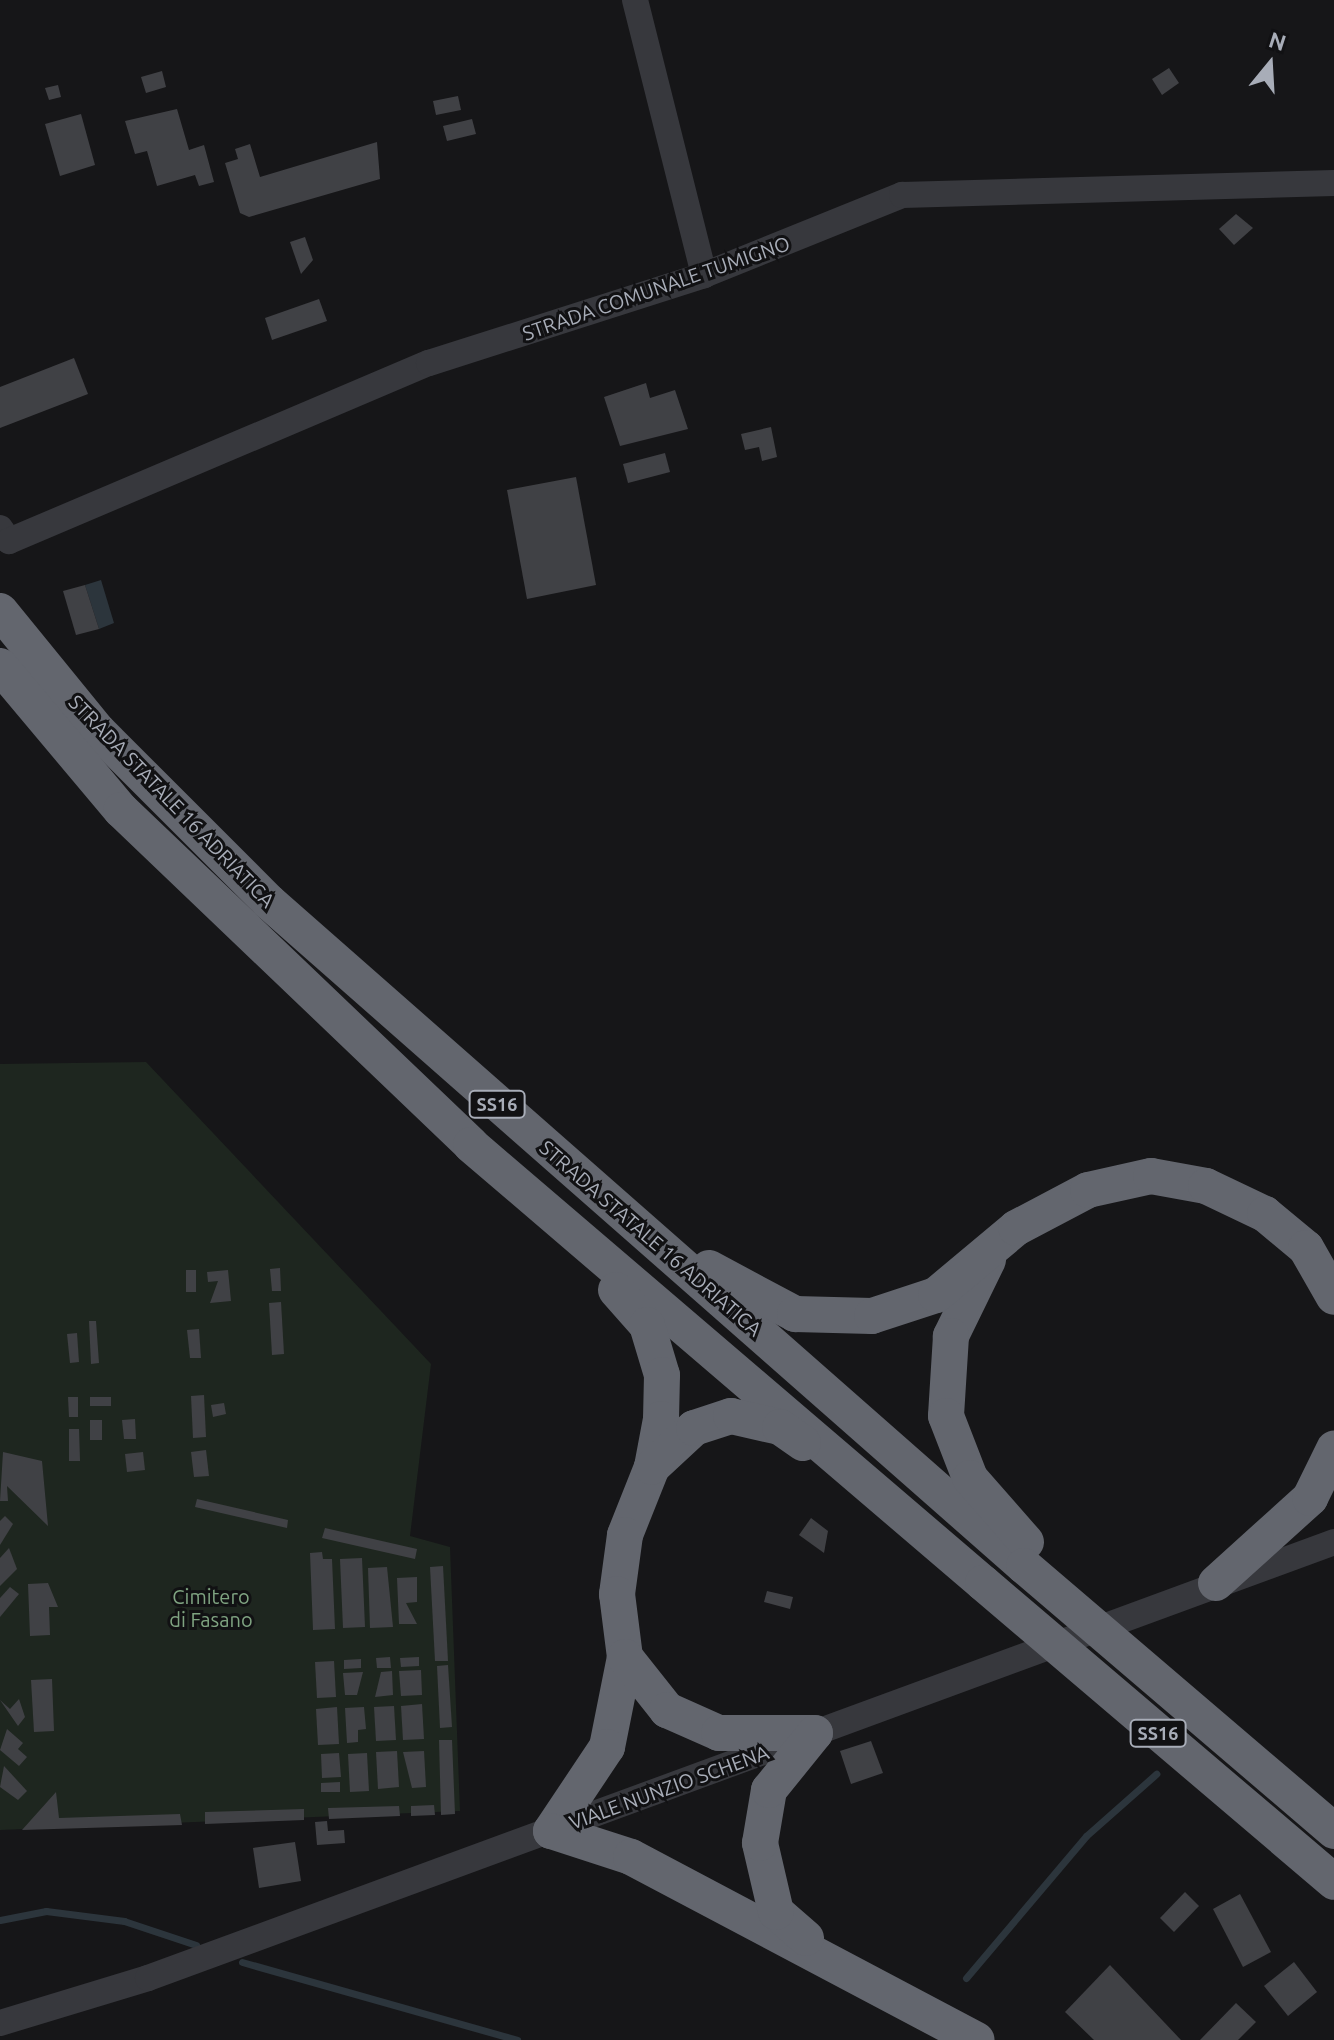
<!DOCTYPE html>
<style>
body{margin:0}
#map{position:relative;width:1334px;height:2040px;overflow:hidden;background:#161618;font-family:Ubuntu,sans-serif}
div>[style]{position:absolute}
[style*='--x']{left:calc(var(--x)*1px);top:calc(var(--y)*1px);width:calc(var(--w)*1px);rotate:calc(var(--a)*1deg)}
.green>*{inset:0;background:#1e261f}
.water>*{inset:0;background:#2c353c}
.stream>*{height:7px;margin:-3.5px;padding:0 3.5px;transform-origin:3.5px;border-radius:3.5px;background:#2c353c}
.building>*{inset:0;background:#404145}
.minor>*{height:26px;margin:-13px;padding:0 13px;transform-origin:13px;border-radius:13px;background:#37383d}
.highway>*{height:36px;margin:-18px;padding:0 18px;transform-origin:18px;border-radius:18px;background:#63666e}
.highway-bridge>*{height:36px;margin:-18px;padding:0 18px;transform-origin:18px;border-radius:18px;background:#63666e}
span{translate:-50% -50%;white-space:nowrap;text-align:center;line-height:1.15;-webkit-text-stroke:6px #111113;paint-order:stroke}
.shield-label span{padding:2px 6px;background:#111113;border:2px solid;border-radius:6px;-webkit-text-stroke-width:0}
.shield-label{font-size:18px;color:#a8adb8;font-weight:700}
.street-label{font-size:20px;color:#a8adb8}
.park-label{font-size:20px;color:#7fa381}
.north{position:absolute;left:1230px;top:24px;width:80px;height:80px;-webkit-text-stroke:6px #111113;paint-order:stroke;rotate:18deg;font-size:22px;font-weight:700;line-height:32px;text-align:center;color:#a8adb8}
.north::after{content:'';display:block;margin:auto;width:28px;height:36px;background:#a8adb8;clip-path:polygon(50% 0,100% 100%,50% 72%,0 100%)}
</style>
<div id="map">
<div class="green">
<div style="clip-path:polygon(146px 1062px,431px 1364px,410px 1536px,450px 1547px,460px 1811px,0 1830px,0 1064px)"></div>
</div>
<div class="water">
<div style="clip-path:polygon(101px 580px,114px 623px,99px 629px,85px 585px)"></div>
</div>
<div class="stream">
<div style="--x:0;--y:1920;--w:47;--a:-11.1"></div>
<div style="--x:46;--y:1911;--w:79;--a:7.3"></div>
<div style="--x:124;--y:1921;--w:76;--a:18.4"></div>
<div style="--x:242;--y:1962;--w:286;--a:15.8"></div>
<div style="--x:966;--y:1978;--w:186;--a:-49.8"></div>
<div style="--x:1086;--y:1836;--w:94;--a:-41.5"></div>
</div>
<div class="building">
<div style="clip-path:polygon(1169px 68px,1179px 83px,1162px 95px,1152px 79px)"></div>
<div style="clip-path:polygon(162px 71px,166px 87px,146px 93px,141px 77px)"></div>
<div style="clip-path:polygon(58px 85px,61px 97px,49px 100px,45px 88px)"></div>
<div style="clip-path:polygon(458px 96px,461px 110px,436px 115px,433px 101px)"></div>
<div style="clip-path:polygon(177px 109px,189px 150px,204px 145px,214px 182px,199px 186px,195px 175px,157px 186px,147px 151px,135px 154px,125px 121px)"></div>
<div style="clip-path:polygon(81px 114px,95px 165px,60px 176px,45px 124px)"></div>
<div style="clip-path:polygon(472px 119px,476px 134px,447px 141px,443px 126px)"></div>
<div style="clip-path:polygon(377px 142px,380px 179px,249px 217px,240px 213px,225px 163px,238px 159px,235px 149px,250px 144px,260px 177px)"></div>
<div style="clip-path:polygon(1236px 214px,1253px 228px,1234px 245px,1219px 229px)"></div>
<div style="clip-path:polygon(305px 237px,313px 260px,301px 274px,290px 242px)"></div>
<div style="clip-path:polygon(319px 299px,327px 321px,272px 340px,265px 318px)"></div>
<div style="clip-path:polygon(74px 358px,88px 394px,0 428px,0 387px)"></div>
<div style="clip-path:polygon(646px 383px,650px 398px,675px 390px,688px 429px,620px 446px,604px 397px)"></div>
<div style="clip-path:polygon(771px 427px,777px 457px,762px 461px,759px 447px,745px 450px,741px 434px)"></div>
<div style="clip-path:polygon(665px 453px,670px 472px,628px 483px,623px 464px)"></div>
<div style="clip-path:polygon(576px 477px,596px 585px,527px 599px,507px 490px)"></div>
<div style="clip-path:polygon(85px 585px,99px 629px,76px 635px,63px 591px)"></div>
<div style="clip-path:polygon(280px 1268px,281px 1291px,272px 1291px,270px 1269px)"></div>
<div style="clip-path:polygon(186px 1270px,196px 1270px,196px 1292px,186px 1292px)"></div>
<div style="clip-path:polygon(228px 1270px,231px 1301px,210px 1303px,218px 1281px,208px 1282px,207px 1272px)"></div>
<div style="clip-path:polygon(281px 1302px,284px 1354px,272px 1355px,269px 1303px)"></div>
<div style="clip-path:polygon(89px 1321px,96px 1321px,99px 1363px,91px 1364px)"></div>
<div style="clip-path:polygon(199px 1329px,201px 1358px,190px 1358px,187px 1330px)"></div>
<div style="clip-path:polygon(77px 1333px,79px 1362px,70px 1363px,67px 1334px)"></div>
<div style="clip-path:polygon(204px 1395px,206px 1437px,193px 1438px,191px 1396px)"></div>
<div style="clip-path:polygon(68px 1397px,78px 1397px,78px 1417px,69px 1417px)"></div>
<div style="clip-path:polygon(90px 1397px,111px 1397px,111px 1406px,90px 1406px)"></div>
<div style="clip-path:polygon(224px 1403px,226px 1414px,213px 1417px,211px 1405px)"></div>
<div style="clip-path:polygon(135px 1419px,136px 1439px,124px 1439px,122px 1420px)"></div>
<div style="clip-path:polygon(90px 1420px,102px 1420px,102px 1440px,90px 1440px)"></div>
<div style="clip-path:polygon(69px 1429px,79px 1429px,80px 1461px,69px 1461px)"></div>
<div style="clip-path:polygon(206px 1450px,209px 1476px,194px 1477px,191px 1452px)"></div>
<div style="clip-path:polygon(3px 1452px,42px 1461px,48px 1526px,7px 1486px,8px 1501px,0 1501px)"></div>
<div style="clip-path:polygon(143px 1452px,145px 1470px,127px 1472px,125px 1454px)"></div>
<div style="clip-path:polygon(197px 1499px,288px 1520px,287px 1528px,195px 1507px)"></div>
<div style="clip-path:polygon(5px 1516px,13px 1524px,0 1545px,0 1521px)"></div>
<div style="clip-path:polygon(811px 1518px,828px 1531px,824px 1553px,799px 1535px)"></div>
<div style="clip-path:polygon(325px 1528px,417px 1549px,415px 1559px,322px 1538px)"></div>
<div style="clip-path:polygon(9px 1548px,17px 1569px,0 1586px,0 1558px)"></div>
<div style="clip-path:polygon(322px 1552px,323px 1559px,332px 1559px,335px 1629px,313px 1630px,310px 1553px)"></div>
<div style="clip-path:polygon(362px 1558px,365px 1627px,343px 1628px,340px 1559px)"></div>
<div style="clip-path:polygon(443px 1566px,448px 1661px,435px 1661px,430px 1567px)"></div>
<div style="clip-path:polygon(387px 1567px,393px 1627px,370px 1628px,368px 1568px)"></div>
<div style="clip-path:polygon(417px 1577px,417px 1602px,406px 1603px,417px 1624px,399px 1624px,397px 1578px)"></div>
<div style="clip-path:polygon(48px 1583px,58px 1607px,49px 1607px,50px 1635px,30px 1636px,28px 1584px)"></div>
<div style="clip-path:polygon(10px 1587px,19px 1594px,0 1617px,0 1598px)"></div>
<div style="clip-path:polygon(767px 1591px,793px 1597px,790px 1609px,764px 1602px)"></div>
<div style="clip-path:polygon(390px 1657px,391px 1668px,377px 1668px,376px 1658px)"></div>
<div style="clip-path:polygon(419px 1657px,419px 1666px,401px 1667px,400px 1658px)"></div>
<div style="clip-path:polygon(361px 1659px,361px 1668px,344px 1669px,344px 1660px)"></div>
<div style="clip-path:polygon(334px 1661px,336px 1697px,317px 1698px,315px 1662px)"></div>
<div style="clip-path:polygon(448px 1665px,452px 1727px,440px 1728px,437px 1666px)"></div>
<div style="clip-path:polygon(421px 1670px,422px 1695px,401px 1696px,399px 1671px)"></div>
<div style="clip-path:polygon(392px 1671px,393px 1695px,375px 1697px,381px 1672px)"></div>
<div style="clip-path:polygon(363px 1672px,357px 1695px,345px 1695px,343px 1673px)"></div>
<div style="clip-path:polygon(52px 1679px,54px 1731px,34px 1732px,31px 1680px)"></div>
<div style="clip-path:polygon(19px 1699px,25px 1717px,18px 1726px,0 1700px,10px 1709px)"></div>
<div style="clip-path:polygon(422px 1704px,424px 1739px,403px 1740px,401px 1706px)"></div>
<div style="clip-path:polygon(394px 1706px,396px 1740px,376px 1741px,374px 1707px)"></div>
<div style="clip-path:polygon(337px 1707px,339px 1744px,318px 1745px,316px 1709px)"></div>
<div style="clip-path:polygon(364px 1707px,366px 1729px,358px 1730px,358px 1742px,347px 1743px,345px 1708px)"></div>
<div style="clip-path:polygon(7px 1729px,23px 1743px,18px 1749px,27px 1757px,19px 1766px,0 1750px)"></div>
<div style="clip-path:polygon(439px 1740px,452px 1740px,455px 1814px,441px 1815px)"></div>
<div style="clip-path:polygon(871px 1741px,883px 1773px,851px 1784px,840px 1751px)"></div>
<div style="clip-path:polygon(397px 1751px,399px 1787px,378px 1789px,376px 1752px)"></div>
<div style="clip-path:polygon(424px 1751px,426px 1787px,412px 1788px,403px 1752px)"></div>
<div style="clip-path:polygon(339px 1753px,341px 1777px,322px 1778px,321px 1754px)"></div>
<div style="clip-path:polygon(367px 1753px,369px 1791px,350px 1792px,348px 1754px)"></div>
<div style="clip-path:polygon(4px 1766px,27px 1791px,18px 1800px,0 1787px)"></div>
<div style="clip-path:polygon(340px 1782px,340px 1792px,321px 1792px,321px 1783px)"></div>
<div style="clip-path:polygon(56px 1792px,59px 1818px,180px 1814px,182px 1825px,22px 1830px)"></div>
<div style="clip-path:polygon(434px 1805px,435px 1815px,411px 1816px,411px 1806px)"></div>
<div style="clip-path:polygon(399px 1806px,400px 1816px,329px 1819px,328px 1808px)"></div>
<div style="clip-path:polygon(304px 1809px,304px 1820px,205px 1824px,205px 1812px)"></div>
<div style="clip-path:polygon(327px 1821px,328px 1831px,344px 1830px,345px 1843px,317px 1845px,315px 1822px)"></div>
<div style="clip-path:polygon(295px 1842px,301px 1881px,259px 1888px,253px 1848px)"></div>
<div style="clip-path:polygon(1185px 1892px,1199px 1906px,1174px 1932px,1160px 1918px)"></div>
<div style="clip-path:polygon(1240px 1894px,1271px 1952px,1243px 1967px,1213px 1909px)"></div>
<div style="clip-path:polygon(1294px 1962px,1317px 1992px,1288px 2016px,1264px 1986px)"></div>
<div style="clip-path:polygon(1110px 1965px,1181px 2040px,1094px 2040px,1065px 2012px)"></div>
<div style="clip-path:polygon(1236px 2003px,1256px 2022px,1238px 2040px,1200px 2040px)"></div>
</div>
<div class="minor">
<div style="--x:635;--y:0;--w:284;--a:75.9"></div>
<div style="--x:0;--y:528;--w:16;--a:55"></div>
<div style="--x:9;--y:541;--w:456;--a:-23"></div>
<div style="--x:429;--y:363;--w:289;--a:-17.7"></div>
<div style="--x:704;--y:275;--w:214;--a:-22"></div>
<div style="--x:902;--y:195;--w:432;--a:-1.6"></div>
<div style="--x:0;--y:2023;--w:155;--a:-16.9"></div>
<div style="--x:148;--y:1978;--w:1264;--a:-20.18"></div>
</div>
<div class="highway">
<div style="--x:0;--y:611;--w:155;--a:50.8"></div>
<div style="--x:98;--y:731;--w:242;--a:45"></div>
<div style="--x:269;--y:902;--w:1005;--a:41.33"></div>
<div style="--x:0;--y:666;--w:188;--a:50"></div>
<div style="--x:121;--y:810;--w:484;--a:43.7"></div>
<div style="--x:471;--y:1145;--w:674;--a:40.55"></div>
<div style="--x:988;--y:1260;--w:85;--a:116"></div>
<div style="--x:951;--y:1336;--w:80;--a:93.6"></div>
<div style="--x:946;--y:1416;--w:66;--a:68.8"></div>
<div style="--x:970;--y:1478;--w:85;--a:48.8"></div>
<div style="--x:709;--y:1268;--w:98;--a:28.1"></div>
<div style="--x:795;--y:1314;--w:77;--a:1.5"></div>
<div style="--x:872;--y:1316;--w:67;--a:-18.2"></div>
<div style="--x:936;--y:1295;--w:104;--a:-39.9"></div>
<div style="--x:1016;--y:1228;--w:81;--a:-27.8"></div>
<div style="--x:1088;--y:1190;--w:65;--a:-12.5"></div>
<div style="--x:1151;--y:1176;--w:56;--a:10.3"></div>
<div style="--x:1206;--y:1186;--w:65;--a:25.4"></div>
<div style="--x:1265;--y:1214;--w:53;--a:39.7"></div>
<div style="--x:1306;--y:1248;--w:56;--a:60.3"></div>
<div style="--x:616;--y:1290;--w:47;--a:48.5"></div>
<div style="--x:647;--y:1325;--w:52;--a:73.3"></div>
<div style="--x:662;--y:1375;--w:44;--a:91.3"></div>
<div style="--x:661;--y:1419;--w:49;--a:100.6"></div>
<div style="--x:652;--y:1467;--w:73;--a:111.7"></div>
<div style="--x:625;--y:1535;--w:60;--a:97.7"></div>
<div style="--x:617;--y:1594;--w:64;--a:82.8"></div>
<div style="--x:625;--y:1657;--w:92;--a:101.3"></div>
<div style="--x:607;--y:1747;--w:101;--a:123.7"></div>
<div style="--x:551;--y:1831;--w:84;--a:18"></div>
<div style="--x:631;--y:1857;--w:391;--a:27.9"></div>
<div style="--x:652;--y:1467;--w:57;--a:-42.9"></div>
<div style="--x:694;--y:1428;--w:39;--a:-18"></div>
<div style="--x:731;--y:1416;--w:50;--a:12.7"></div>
<div style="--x:780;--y:1427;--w:28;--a:35"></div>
<div style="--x:1216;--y:1583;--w:127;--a:-42.1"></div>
<div style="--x:1310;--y:1498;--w:55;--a:-63.9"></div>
<div style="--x:625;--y:1657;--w:68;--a:51.6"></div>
<div style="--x:667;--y:1710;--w:57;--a:23.9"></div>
<div style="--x:719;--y:1733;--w:96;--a:0"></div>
<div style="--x:806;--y:1938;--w:40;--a:-139"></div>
<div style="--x:776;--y:1912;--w:71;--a:-103.1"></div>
<div style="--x:760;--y:1843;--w:54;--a:-80.4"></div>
<div style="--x:769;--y:1790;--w:73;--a:-51.1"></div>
</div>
<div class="highway-bridge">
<div style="--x:1024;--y:1566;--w:408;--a:40.5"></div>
<div style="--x:983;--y:1583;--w:461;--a:40.4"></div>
</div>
<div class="shield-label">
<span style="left:497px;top:1104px">SS16</span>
<span style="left:1158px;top:1733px">SS16</span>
</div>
<div class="street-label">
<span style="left:656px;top:288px;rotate:-19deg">STRADA COMUNALE TUMIGNO</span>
<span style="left:172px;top:801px;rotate:46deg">STRADA STATALE 16 ADRIATICA</span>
<span style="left:651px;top:1238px;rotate:41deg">STRADA STATALE 16 ADRIATICA</span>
<span style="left:669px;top:1787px;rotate:-20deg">VIALE NUNZIO SCHENA</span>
</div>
<div class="park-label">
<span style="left:211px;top:1608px">Cimitero<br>di Fasano</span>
</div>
<div class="north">N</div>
</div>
